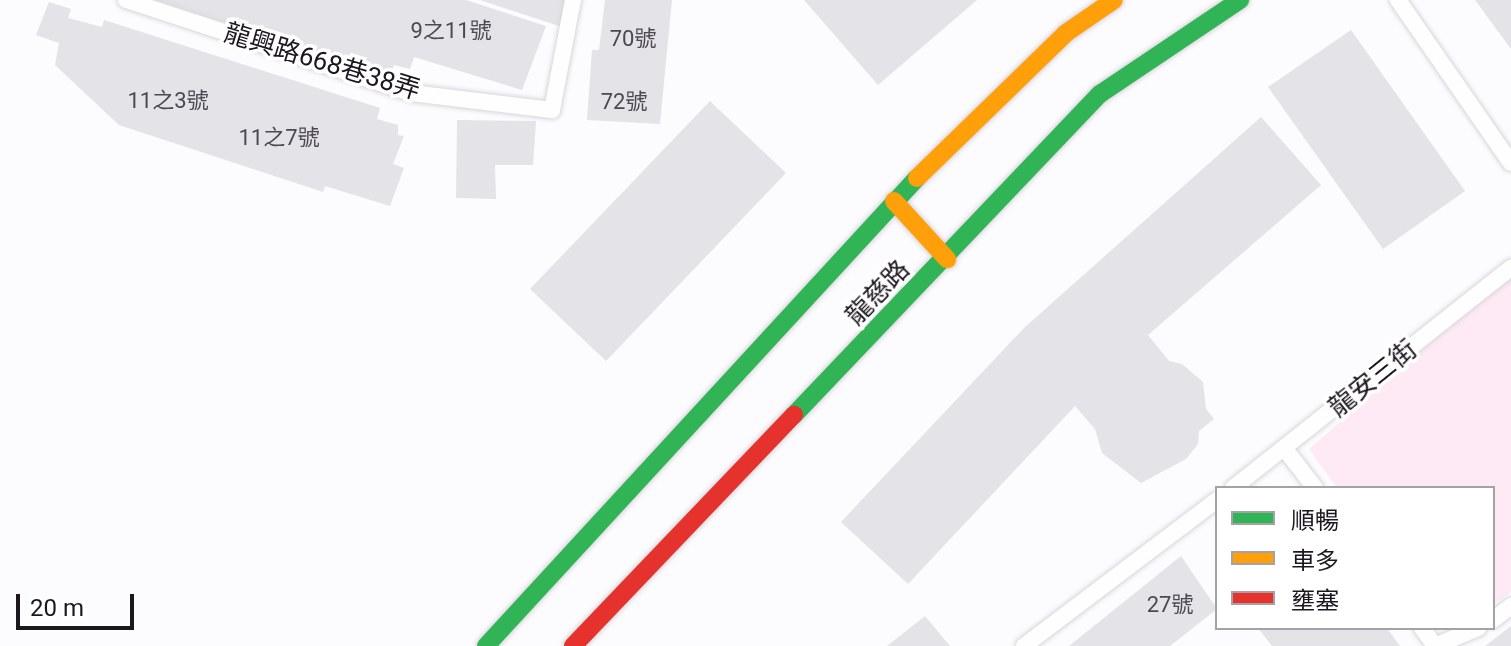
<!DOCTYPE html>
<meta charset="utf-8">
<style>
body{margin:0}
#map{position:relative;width:1511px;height:646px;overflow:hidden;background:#fcfbfe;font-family:Roboto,"Noto Sans TC",sans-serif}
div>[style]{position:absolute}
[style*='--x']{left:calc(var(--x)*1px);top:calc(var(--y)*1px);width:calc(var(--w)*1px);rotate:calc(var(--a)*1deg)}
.green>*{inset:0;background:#fdeaf5}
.building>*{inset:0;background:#e3e3e8}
.roads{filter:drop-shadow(0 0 2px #d8d6db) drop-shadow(0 0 2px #d8d6db)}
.lane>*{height:16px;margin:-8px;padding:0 8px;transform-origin:8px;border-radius:8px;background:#fffeff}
.fast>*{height:18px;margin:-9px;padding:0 9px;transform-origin:9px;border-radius:9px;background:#30b455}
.slow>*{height:18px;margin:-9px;padding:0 9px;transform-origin:9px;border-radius:9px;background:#ff9f0a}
.jam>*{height:18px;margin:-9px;padding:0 9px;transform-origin:9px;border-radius:9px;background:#e5322d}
span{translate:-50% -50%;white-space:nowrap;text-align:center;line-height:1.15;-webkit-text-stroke:7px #fff;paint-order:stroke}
.number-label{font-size:22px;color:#4c4a50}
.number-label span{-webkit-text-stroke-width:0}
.street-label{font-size:26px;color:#1a171e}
.legend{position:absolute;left:1215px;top:486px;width:280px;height:144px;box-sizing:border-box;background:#fff;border:2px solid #a3a2a5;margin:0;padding:10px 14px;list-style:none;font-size:24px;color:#1a171e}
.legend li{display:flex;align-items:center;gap:16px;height:40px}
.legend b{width:40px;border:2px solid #a3a2a5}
.scale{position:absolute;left:16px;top:594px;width:118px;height:36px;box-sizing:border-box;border:4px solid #1a171e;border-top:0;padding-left:10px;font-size:24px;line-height:28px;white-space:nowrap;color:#1a171e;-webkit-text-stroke:6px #fff;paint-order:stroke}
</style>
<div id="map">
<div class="green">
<div style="clip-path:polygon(1511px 273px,1511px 592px,1493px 604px,1493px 488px,1337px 488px,1309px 449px)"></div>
</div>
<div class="building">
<div style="clip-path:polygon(155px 0,466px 0,546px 26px,522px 90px,414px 57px,410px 69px,394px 65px,390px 77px)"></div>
<div style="clip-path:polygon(480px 0,574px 0,568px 29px)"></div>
<div style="clip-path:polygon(605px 0,672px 0,660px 124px,587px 120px,592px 50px,599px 50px)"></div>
<div style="clip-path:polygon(804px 0,977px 0,878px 85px)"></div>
<div style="clip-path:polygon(1475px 0,1511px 0,1511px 49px)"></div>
<div style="clip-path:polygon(49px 2px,71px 9px,68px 18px,102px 27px,104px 20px,380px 108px,377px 119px,398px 125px,398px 135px,404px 136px,393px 164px,404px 168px,390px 206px,325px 186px,323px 192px,119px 125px,55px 65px,59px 43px,36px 35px)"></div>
<div style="clip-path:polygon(1351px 30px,1465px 191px,1383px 249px,1268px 87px)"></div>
<div style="clip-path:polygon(710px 101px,786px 173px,606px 361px,530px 289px)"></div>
<div style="clip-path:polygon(1261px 117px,1321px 185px,1148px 335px,1169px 361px,1182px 364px,1203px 382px,1206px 409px,1214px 419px,1199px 431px,1198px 444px,1186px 459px,1141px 483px,1102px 453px,1095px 429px,1075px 406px,908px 584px,841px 522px,1024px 328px)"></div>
<div style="clip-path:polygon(457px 120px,536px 121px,533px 165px,495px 165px,496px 199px,456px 198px)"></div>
<div style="clip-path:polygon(1181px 556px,1217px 609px,1170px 646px,1069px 646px)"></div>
<div style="clip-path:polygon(925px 616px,950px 646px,887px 646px)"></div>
<div style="clip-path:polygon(1511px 626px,1511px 646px,1485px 646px)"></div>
<div style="clip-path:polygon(1258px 628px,1387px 628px,1400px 646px,1272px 646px)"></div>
</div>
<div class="roads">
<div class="lane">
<div style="--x:126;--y:0;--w:300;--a:18.1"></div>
<div style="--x:411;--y:93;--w:142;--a:6.9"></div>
<div style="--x:552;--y:110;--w:112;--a:-79.2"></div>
<div style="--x:1398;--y:0;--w:198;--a:55.3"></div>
<div style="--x:1285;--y:449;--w:49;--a:52.4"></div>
<div style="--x:1233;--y:488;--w:355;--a:-38.4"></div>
<div style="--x:1493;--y:620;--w:23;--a:-38"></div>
<div style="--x:1422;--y:628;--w:22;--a:54"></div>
<div style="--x:1024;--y:646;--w:242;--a:-37.1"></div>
<div style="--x:1435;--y:646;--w:47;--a:-22.7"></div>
</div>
<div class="fast">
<div style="--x:794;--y:415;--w:443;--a:-46.4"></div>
<div style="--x:1100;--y:94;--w:169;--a:-33.9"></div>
<div style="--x:486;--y:646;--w:636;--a:-47.36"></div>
</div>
<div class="slow">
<div style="--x:917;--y:178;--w:208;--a:-44.2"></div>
<div style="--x:1066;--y:33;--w:58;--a:-34.5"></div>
<div style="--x:894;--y:201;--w:79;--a:47.6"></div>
</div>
<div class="jam">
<div style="--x:573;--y:646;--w:320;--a:-46.3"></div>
</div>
</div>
<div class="number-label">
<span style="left:451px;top:31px">9之11號</span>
<span style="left:633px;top:39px">70號</span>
<span style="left:168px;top:101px">11之3號</span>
<span style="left:624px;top:102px">72號</span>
<span style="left:279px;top:138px">11之7號</span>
<span style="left:1170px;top:605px">27號</span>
</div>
<div class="street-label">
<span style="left:322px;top:62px;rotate:17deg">龍興路668巷38弄</span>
<span style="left:878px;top:293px;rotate:-46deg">龍慈路</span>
<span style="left:1373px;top:379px;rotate:-39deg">龍安三街</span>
</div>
<ul class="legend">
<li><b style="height:10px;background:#30b455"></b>順暢</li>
<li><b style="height:10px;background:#ff9f0a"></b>車多</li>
<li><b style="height:10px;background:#e5322d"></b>壅塞</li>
</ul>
<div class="scale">20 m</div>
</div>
